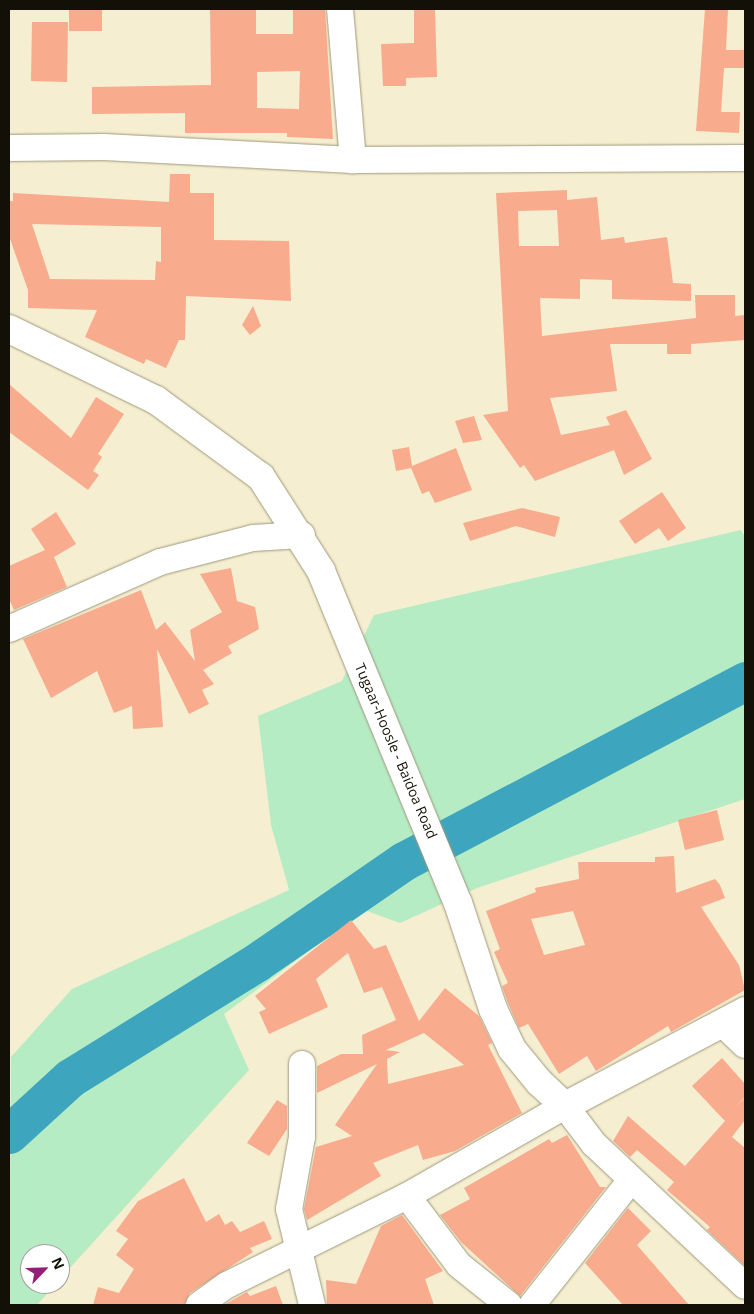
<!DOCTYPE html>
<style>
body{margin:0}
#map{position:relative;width:754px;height:1314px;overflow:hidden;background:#f5eed0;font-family:"Open Sans",sans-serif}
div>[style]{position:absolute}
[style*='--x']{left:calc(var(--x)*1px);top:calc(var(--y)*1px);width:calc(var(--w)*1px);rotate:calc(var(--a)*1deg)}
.green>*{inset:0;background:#b6ecc4}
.river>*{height:39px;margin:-19.5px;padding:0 19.5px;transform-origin:19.5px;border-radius:19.5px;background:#3da6be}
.building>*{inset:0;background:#f8ab8d}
.roads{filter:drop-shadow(0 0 1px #9e987c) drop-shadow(0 0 1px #9e987c)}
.minor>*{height:26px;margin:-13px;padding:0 13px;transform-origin:13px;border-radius:13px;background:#fff}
.major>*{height:28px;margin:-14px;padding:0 14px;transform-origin:14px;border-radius:14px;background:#fff}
span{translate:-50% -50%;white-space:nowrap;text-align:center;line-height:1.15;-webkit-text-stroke:4px #fff;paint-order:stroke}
.street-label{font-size:14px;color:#131107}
.frame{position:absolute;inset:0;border:10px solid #131107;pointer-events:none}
.north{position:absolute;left:20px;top:1244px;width:50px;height:50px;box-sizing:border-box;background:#fff;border:1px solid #a1a09c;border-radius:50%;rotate:66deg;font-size:14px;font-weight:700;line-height:20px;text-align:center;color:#131107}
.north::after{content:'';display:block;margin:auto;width:18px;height:22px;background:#961d78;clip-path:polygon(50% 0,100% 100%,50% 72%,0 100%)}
</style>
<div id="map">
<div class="green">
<div style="clip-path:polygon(741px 530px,745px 537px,745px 799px,477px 888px,400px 923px,364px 910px,224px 1014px,249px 1070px,60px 1279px,60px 1254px,30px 1254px,30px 1284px,56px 1284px,37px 1305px,9px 1305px,11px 1057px,72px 989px,289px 890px,271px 825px,258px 716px,342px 681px,374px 615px)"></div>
</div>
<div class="river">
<div style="--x:9;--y:1134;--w:83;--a:-42.6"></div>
<div style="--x:70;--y:1078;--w:220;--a:-31.8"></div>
<div style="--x:257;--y:962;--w:178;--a:-34.5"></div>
<div style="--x:404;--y:861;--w:386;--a:-27.8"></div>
</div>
<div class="building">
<div style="clip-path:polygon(69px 9px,102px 9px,102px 31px,69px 31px)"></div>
<div style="clip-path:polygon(evenodd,210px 9px,256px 9px,256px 34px,293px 34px,293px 9px,325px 9px,333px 139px,287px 137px,287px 133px,185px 133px,185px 113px,92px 114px,92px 87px,211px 85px,210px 9px,300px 71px,299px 109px,257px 108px,257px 72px,300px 71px)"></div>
<div style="clip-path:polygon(414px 9px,435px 9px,437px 77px,406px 78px,406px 86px,383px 86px,381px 44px,414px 43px)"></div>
<div style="clip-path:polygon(705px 9px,728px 9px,726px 50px,745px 50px,745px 68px,724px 68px,721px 112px,740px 112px,739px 133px,696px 131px)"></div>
<div style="clip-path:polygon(32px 22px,68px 22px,67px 82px,31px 81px)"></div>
<div style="clip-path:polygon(evenodd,170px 174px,190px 174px,190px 193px,214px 193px,214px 240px,289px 241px,291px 301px,186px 296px,185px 340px,179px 340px,166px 368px,146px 359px,144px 364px,85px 337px,97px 310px,28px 308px,28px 290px,9px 236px,9px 201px,13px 201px,13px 193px,169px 202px,170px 174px,32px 224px,161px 227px,161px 262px,156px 261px,155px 280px,50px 279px,32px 224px)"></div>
<div style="clip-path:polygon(evenodd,567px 190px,567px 200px,597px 197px,601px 240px,624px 237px,625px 243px,667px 237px,673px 283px,691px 284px,691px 301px,612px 299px,612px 280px,580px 279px,580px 299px,540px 298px,542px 336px,696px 318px,695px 295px,735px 295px,735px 316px,745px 315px,745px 340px,691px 344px,691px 354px,667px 354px,667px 344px,610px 344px,617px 391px,550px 398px,561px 435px,610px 425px,606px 417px,626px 410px,652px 459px,624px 475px,614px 450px,535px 481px,524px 465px,520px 468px,483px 415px,508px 411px,496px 193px,567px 190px,557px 210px,559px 246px,519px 246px,518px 211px,557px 210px)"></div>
<div style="clip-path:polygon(253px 306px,261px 326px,250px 335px,242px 325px)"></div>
<div style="clip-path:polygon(9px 384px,71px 438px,96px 397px,124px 414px,98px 454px,102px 457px,93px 471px,99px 475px,88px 490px,9px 432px)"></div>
<div style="clip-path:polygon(474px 416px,482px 440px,463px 443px,455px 421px)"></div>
<div style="clip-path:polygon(409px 447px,412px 466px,456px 448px,472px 490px,435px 503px,429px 491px,422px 494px,411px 468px,396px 471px,392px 450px)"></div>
<div style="clip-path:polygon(662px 492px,686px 528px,668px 541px,659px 528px,635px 544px,619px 521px)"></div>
<div style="clip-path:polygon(522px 508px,560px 517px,555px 537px,516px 526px,470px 541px,463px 523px)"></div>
<div style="clip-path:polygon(56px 512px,76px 544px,54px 557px,67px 587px,14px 610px,9px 599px,9px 566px,45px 550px,31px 529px)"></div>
<div style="clip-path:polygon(231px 568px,237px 601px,255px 607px,259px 629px,228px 646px,232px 653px,203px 670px,214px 684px,202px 690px,209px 704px,189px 714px,157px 649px,163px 727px,133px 729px,132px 706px,114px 713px,97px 671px,51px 698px,23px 639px,141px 590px,156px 630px,165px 622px,195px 661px,190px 630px,222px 612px,200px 574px)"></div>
<div style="clip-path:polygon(717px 810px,724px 840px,685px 850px,678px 820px)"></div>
<div style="clip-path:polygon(evenodd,674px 856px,676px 893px,715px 879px,720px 885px,725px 898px,701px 907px,739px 965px,745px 990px,671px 1032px,668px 1026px,596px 1071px,587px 1056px,559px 1074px,528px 1024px,519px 1028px,508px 1003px,502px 986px,508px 983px,494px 952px,500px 949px,486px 911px,536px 892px,535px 888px,579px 879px,578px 862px,655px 862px,655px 857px,674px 856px,573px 911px,585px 945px,544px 955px,531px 919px,573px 911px)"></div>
<div style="clip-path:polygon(evenodd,351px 920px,374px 949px,386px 945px,419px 1021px,445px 988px,479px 1016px,492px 1043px,488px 1045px,522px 1113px,455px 1151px,423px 1160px,418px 1145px,373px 1163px,381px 1176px,307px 1220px,304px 1209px,316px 1147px,352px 1136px,335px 1125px,377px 1064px,317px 1093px,317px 1066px,341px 1054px,363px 1054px,362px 1035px,396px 1020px,382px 987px,364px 993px,348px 953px,316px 979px,328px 1007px,269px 1034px,259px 1012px,266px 1009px,255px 996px,351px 920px,424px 1033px,464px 1065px,388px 1084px,387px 1059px,400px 1052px,386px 1050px,424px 1033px)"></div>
<div style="clip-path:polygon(722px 1058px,745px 1084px,745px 1097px,735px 1107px,745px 1098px,745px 1120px,732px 1137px,745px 1148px,745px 1266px,707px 1230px,710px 1227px,667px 1190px,674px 1182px,637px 1150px,630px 1157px,613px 1141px,628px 1116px,685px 1166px,725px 1121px,692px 1086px)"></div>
<div style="clip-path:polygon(277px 1100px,287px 1106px,287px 1129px,269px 1156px,247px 1143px)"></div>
<div style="clip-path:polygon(567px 1135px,600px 1187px,606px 1187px,520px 1296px,461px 1242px,440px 1215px,470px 1199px,464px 1188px,549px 1139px,552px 1143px)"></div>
<div style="clip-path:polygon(184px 1178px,206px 1222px,219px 1214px,225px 1225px,232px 1221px,240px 1232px,264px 1221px,272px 1239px,250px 1248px,253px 1252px,190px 1293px,184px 1305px,93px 1305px,98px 1287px,119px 1293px,134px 1269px,116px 1255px,128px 1239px,116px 1231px,138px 1201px)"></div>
<div style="clip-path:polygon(628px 1208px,651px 1231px,637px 1245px,689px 1305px,623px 1305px,585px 1263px)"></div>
<div style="clip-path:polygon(402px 1215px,443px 1271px,425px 1279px,434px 1305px,327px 1305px,326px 1280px,356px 1284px,381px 1226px)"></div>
<div style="clip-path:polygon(276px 1286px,283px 1305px,224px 1305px,247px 1292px,250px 1296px)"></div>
</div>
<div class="roads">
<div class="minor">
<div style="--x:340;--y:9;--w:152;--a:85.1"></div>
<div style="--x:9;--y:148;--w:95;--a:-0.6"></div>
<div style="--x:104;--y:147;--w:249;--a:3"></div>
<div style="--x:353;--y:160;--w:392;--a:-0.3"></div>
<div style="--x:9;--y:629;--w:165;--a:-23.9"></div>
<div style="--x:160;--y:562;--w:96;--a:-14.5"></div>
<div style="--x:253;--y:538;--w:49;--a:-3.5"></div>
<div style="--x:723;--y:1024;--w:30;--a:44"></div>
<div style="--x:302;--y:1064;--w:73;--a:90"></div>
<div style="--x:302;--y:1137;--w:73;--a:100.2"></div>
<div style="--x:289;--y:1209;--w:99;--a:76.5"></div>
<div style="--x:407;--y:1196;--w:86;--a:53"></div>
<div style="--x:459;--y:1265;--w:64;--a:38.7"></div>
<div style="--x:199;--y:1305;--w:34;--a:-36"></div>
<div style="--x:227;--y:1285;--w:201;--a:-26.3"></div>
<div style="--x:407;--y:1196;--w:182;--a:-29.7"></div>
<div style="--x:565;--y:1106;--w:48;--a:52.7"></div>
<div style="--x:594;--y:1144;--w:207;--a:43.2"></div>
<div style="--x:532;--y:1305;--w:159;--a:-51.6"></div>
</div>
<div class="major">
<div style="--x:9;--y:329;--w:163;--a:25.8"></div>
<div style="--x:156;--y:400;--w:130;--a:36.3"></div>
<div style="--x:261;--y:477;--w:112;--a:57.4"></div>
<div style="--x:321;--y:571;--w:359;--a:67.6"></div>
<div style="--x:458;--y:903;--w:112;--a:71.7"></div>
<div style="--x:493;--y:1009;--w:44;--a:64.6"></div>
<div style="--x:512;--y:1049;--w:43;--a:50.7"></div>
<div style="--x:539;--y:1082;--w:35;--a:43"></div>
<div style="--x:565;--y:1106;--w:204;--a:-27.8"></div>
</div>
</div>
<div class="street-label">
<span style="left:396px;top:751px;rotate:67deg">Tugaar-Hoosle - Baidoa Road</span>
</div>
<div class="frame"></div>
<div class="north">N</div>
</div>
